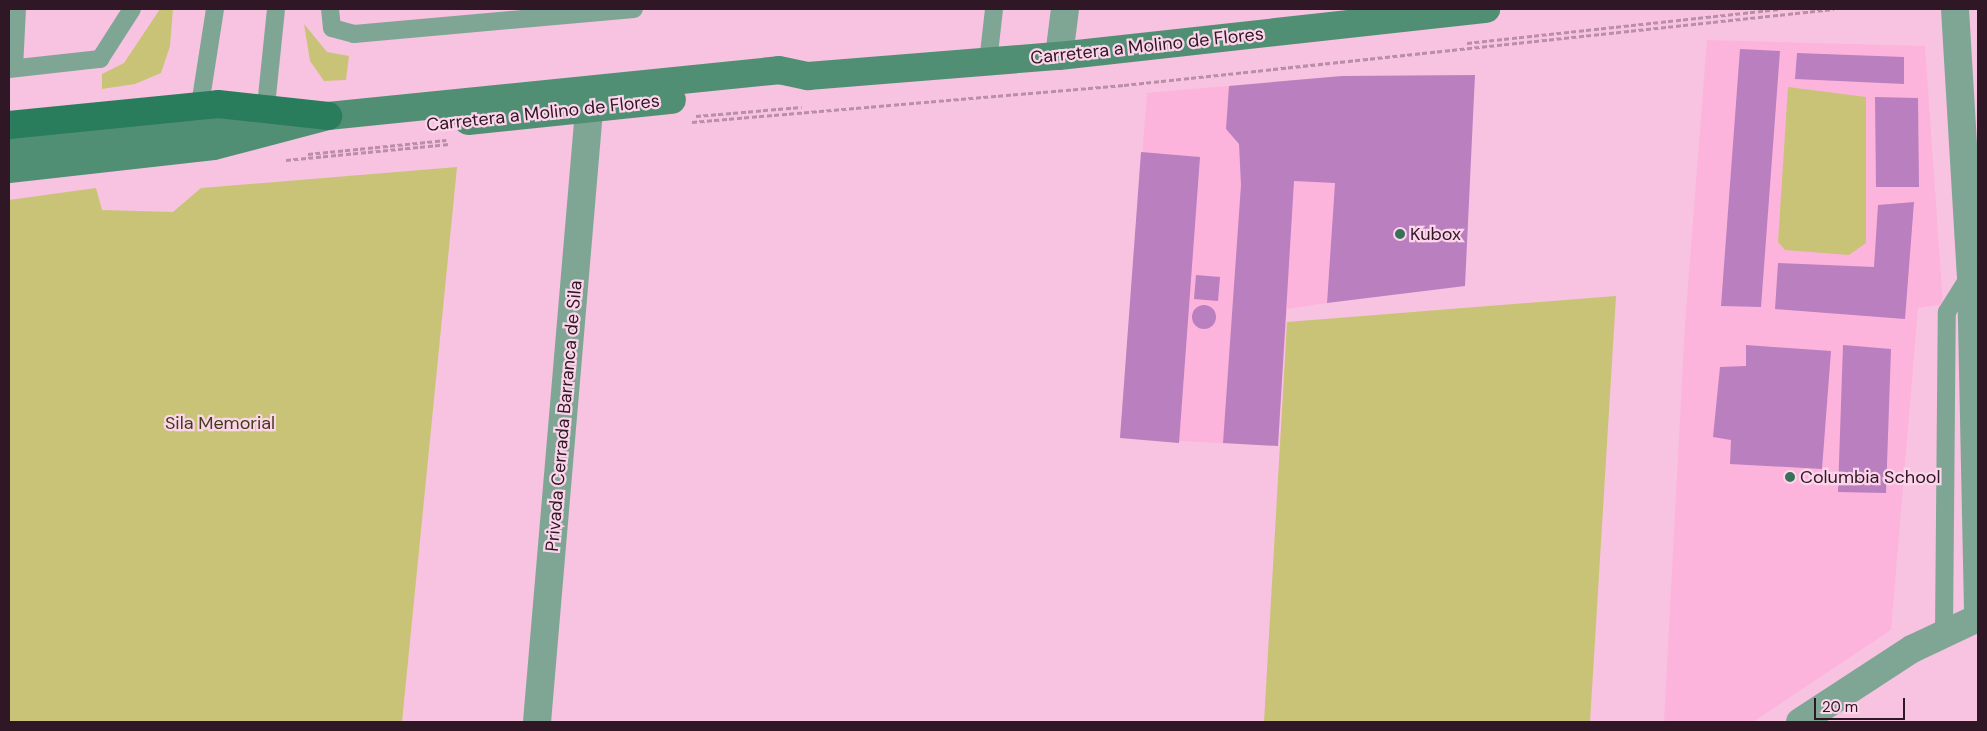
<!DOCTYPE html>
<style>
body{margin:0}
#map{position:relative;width:1987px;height:731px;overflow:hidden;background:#f8c3e0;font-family:"DM Sans",sans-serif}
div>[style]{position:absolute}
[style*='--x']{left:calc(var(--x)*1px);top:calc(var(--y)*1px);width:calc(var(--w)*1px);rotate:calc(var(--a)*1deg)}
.built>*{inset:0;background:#fcb4dd}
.green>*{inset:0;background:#c9c377}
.building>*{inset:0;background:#ba7fbf}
.round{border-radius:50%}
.path>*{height:3px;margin-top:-1.5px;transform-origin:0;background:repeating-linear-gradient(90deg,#ba8ea7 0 5px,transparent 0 7.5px)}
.service>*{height:18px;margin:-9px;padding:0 9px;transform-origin:9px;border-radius:9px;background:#7fa694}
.minor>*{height:28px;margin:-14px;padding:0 14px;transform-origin:14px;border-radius:14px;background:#7fa694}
.secondary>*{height:28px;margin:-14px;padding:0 14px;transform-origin:14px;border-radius:14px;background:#518f74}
.primary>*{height:28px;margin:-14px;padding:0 14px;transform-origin:14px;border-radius:14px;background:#297d5d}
.dots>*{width:14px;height:14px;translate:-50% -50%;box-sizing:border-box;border:2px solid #fdd5eb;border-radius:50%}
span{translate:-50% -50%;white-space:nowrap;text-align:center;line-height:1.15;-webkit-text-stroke:4.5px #fdd5eb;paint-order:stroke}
.street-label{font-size:18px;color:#2f1725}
.poi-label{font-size:18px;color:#2f1725}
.left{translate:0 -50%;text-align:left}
.park-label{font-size:18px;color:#403d16}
.frame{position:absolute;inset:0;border:10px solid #2f1725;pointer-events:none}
.scale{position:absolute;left:1814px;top:698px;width:91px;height:22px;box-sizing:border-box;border:2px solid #2f1725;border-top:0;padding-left:6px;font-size:15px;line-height:18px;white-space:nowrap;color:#2f1725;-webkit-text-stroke:4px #fdd5eb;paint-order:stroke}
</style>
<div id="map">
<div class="built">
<div style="clip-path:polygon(1707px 40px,1925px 46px,1943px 304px,1918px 308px,1891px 630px,1753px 722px,1664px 722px,1685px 324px)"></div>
<div style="clip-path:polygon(1342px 76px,1327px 303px,1287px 309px,1278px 446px,1120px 438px,1147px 93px)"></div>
</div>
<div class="green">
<div style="clip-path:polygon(160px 9px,173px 9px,170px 46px,161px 73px,135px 84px,102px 89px,102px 74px,124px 63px)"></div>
<div style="clip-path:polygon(304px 24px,327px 52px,349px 56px,346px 80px,324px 81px,310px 61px)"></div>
<div style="clip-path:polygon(1788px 87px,1866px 97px,1866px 243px,1849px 255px,1785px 250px,1778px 242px)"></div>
<div style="clip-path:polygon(457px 167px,402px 722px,9px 722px,9px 200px,96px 188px,102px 210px,173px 212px,201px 188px)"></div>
<div style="clip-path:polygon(1616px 296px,1590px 722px,1264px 722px,1287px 322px)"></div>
</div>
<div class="building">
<div style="clip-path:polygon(1740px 49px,1780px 51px,1761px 307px,1721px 306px)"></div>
<div style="clip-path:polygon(1797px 53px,1904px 57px,1904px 84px,1795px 79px)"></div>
<div style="clip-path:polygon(1475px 75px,1465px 286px,1327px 303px,1335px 183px,1294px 181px,1278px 446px,1223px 443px,1241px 185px,1239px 144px,1226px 129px,1229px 86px,1342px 76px)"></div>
<div style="clip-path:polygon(1875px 97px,1918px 98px,1919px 187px,1876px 187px)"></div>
<div style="clip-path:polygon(1141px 152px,1200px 157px,1179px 443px,1120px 438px)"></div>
<div style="clip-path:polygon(1914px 202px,1905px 319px,1775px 309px,1778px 263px,1874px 267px,1878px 205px)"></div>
<div style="clip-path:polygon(1196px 275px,1220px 277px,1218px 301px,1194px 299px)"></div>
<div class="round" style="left:1192px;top:305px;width:24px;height:24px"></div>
<div style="clip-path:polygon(1746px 345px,1831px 351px,1822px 469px,1730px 464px,1731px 440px,1713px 437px,1720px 367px,1746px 366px)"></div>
<div style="clip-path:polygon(1843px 345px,1891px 349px,1886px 493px,1838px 492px)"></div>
</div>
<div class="path">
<div style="--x:1467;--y:43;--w:315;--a:-6.2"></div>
<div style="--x:696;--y:116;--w:106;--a:-4.9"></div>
<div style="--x:692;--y:122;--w:434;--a:-4.9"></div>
<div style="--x:1124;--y:85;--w:714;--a:-6.11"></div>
<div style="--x:308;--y:154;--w:139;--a:-5.8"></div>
<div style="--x:286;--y:160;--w:164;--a:-5.6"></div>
</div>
<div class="service">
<div style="--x:330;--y:9;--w:19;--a:84"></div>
<div style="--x:332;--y:28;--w:23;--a:15"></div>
<div style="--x:354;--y:34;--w:281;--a:-5.1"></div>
<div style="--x:988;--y:62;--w:53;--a:-83.5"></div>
<div style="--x:14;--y:68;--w:59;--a:-87.1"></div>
<div style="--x:9;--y:69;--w:92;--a:-6.3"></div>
<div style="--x:100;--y:59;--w:59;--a:-57.4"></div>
<div style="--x:200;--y:105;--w:97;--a:-81.1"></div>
<div style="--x:266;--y:106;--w:98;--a:-84.1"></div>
<div style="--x:1944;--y:631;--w:319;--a:-89.5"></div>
<div style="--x:1947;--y:312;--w:44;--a:-58.1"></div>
</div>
<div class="minor">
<div style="--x:1955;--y:9;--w:266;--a:86.6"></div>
<div style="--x:1971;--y:275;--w:343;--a:88.8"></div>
<div style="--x:1059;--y:56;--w:47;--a:-82.7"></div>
<div style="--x:537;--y:722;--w:614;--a:-85.14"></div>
<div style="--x:1800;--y:722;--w:134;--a:-33.1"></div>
<div style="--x:1912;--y:649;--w:73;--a:-25.2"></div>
</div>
<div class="secondary">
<div style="--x:468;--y:121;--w:205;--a:-5.9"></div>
<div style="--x:9;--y:147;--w:205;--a:-5.9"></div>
<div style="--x:213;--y:126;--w:41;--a:2.8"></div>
<div style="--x:9;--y:169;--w:206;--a:-6.4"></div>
<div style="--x:214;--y:146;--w:118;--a:-14.7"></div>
<div style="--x:328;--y:116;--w:453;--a:-5.8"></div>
<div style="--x:779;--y:70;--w:30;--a:12"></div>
<div style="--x:808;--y:76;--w:252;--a:-4.6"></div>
<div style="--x:1059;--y:56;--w:430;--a:-6.3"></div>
</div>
<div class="primary">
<div style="--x:9;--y:125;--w:210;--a:-5.7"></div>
<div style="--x:218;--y:104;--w:111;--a:6.2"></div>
</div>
<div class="dots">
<div style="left:1400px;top:234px;background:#387159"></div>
<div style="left:1790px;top:477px;background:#387159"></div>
</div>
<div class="street-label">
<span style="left:1147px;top:46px;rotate:-6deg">Carretera a Molino de Flores</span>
<span style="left:543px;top:113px;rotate:-6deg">Carretera a Molino de Flores</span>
<span style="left:564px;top:416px;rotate:-85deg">Privada Cerrada Barranca de Sila</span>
</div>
<div class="poi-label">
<span class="left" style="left:1410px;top:234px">Kubox</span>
<span class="left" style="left:1800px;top:477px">Columbia School</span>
</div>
<div class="park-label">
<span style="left:220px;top:423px">Sila Memorial</span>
</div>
<div class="frame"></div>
<div class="scale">20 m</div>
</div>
